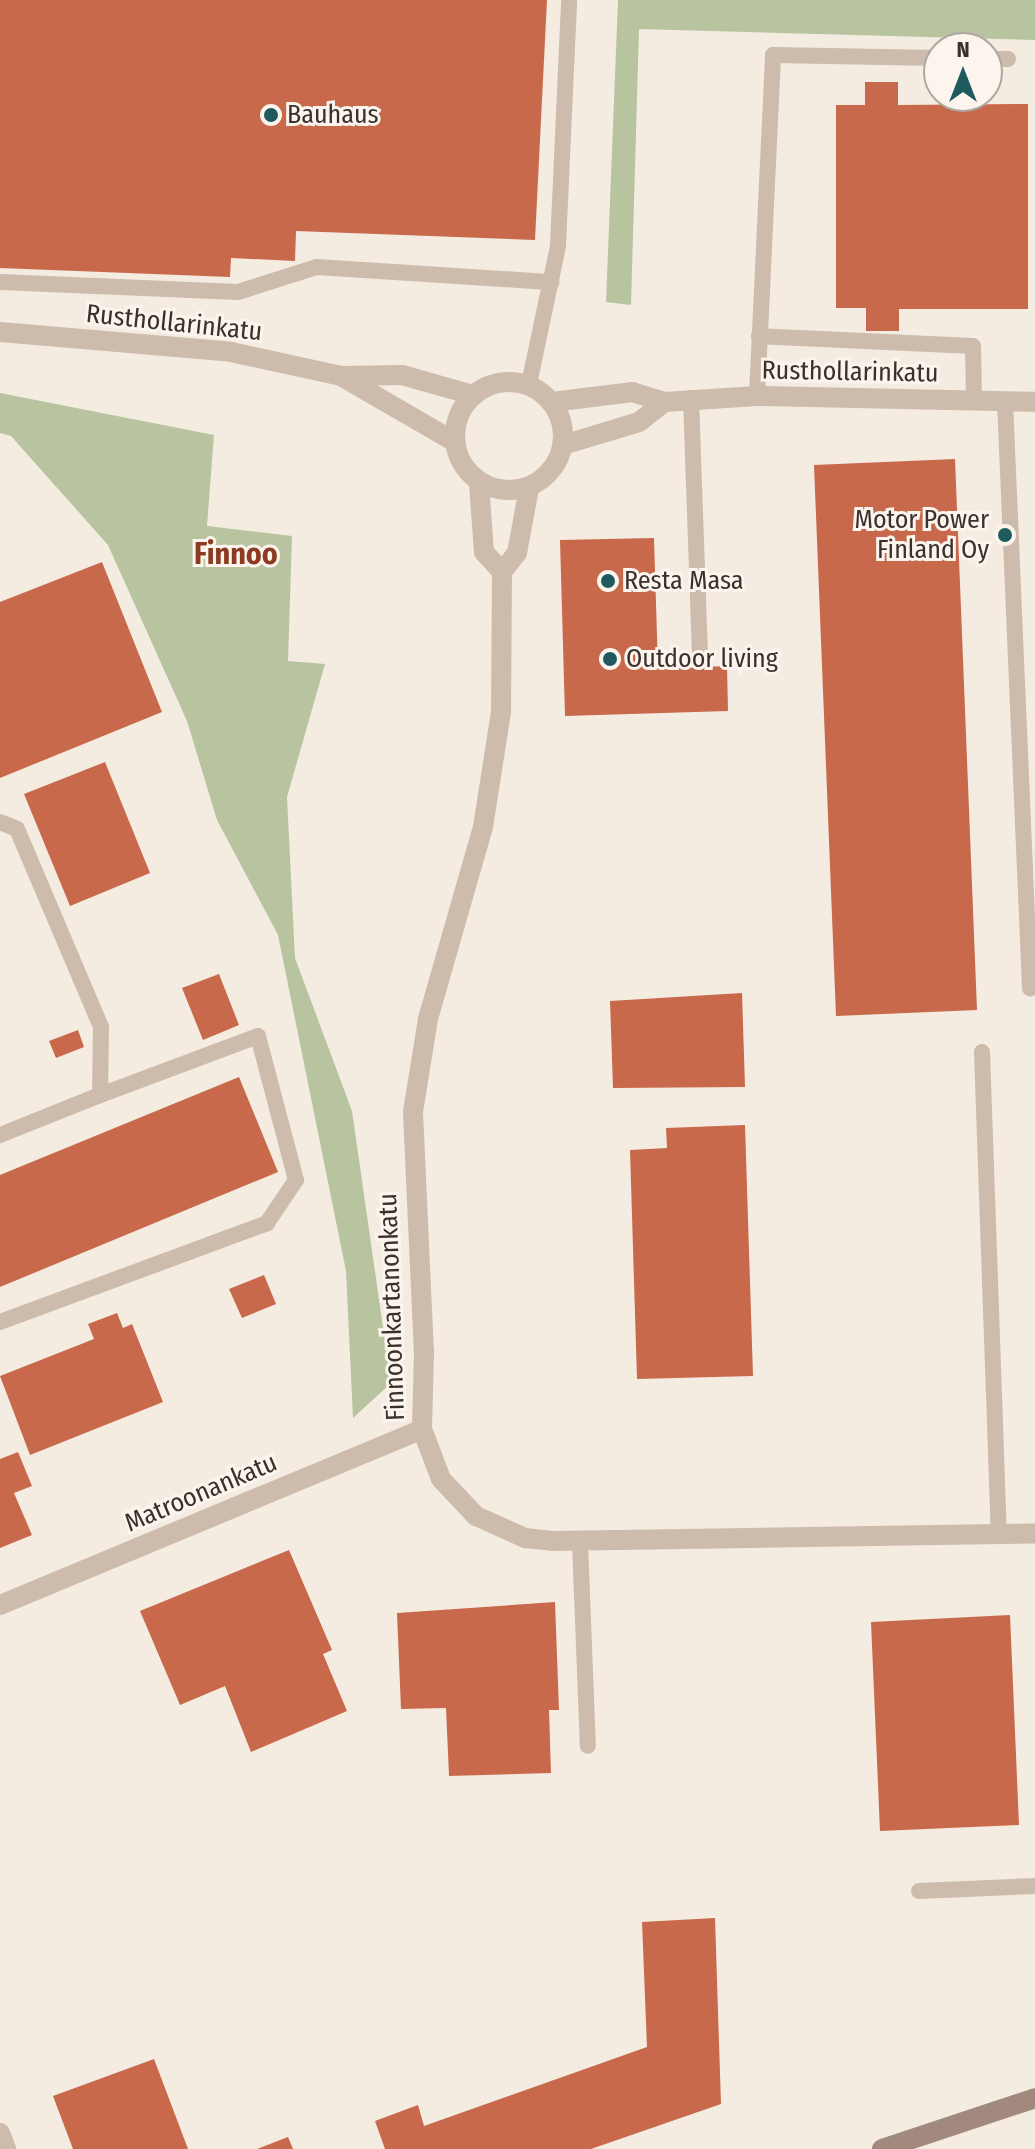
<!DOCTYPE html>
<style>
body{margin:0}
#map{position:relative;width:1035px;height:2149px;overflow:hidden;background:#f4ebe1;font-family:"Fira Sans Condensed",sans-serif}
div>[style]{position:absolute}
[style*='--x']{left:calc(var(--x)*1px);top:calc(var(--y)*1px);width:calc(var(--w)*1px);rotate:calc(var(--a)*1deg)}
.green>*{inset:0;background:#b8c4a0}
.building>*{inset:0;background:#c8694b}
.lane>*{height:16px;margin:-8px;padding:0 8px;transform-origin:8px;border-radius:8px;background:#cdbbac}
.street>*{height:20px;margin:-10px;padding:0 10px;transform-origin:10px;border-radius:10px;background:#cdbbac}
.street>.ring{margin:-10px;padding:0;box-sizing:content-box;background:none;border:20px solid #cdbbac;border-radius:50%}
.secondary>*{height:20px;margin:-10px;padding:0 10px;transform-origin:10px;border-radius:10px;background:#a18a7d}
.dots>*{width:22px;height:22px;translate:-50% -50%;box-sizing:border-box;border:4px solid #fbf5ee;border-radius:50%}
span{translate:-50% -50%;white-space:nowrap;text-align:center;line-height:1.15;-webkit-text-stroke:6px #fbf5ee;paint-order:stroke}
.poi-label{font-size:26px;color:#3b302b}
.left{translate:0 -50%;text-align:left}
.right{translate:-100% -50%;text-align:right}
.street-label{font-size:26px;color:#3b302b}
.quarter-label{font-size:30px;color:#8c3b22;font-weight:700}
.north{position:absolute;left:923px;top:32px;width:80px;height:80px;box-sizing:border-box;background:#fbf5ee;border:2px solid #aea6a0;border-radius:50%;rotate:0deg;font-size:22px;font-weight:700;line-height:32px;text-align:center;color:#3b302b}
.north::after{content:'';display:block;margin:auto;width:28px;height:36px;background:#1f5a5e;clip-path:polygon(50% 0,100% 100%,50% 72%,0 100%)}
</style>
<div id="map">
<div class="green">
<div style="clip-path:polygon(618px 0,1035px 0,1035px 40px,639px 29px,631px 305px,606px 302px)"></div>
<div style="clip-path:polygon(0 393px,214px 435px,207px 526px,292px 536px,288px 661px,325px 664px,287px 797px,295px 958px,352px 1111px,391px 1383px,353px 1418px,346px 1271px,278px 935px,217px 820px,187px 721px,108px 545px,11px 436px,0 433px)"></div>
</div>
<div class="building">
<div style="clip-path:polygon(0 0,547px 0,535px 240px,296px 231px,295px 261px,231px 258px,230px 277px,0 268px)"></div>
<div style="clip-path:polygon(865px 82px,898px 82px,898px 105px,1028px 104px,1028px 309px,899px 309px,899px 331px,866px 331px,866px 308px,836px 308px,836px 105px,865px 105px)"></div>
<div style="clip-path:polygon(955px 459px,977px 1010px,836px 1016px,814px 465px)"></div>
<div style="clip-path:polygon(654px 538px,658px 669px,727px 666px,728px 711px,565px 716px,560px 540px)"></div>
<div style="clip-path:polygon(102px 562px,162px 712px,0 778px,0 602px)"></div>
<div style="clip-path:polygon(105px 762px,150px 873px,70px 906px,24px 794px)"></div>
<div style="clip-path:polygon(219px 974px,239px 1025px,203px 1040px,182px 988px)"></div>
<div style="clip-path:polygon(742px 993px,745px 1087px,613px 1088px,610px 1001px)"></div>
<div style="clip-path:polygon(78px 1030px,84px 1047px,56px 1058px,49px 1041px)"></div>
<div style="clip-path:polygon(239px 1077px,278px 1172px,0 1287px,0 1175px)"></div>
<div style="clip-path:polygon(745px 1125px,753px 1376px,637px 1379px,630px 1150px,667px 1148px,666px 1128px)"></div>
<div style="clip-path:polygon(264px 1275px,276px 1304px,242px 1318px,229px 1289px)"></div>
<div style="clip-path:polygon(117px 1313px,123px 1328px,132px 1324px,163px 1402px,30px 1455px,0 1376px,94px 1339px,88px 1324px)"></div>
<div style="clip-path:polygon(18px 1452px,32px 1486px,14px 1493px,32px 1535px,0 1548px,0 1459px)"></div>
<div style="clip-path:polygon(289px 1550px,332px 1650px,323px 1654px,347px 1711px,251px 1752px,225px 1686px,180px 1705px,140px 1611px)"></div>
<div style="clip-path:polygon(555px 1602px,559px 1710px,549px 1710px,551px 1773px,449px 1776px,446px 1708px,401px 1709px,397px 1613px)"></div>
<div style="clip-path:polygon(1010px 1615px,1019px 1825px,880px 1831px,871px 1622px)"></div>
<div style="clip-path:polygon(715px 1918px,721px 2104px,591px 2149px,385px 2149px,375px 2121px,418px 2105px,424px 2126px,647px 2047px,642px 1922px)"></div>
<div style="clip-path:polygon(154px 2059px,188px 2149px,73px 2149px,53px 2096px)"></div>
<div style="clip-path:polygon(288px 2137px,293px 2149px,257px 2149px)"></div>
</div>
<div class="lane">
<div style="--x:987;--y:59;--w:21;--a:0"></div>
<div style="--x:0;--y:282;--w:238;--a:2.4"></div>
<div style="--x:238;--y:292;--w:83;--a:-17.6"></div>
<div style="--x:317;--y:267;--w:235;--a:3.7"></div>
<div style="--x:759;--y:336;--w:214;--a:2.7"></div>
<div style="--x:973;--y:346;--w:54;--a:88.9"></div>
<div style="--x:529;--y:384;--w:141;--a:-78.1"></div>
<div style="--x:558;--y:246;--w:246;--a:-87.4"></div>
<div style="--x:757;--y:396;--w:341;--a:-87.3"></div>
<div style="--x:773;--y:55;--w:166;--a:1"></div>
<div style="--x:691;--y:398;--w:254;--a:88"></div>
<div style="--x:1005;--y:401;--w:588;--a:87.56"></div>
<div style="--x:0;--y:822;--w:18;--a:22"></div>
<div style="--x:17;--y:829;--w:215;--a:67"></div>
<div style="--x:101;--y:1027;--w:68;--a:90.8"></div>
<div style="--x:100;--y:1095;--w:108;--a:158.2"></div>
<div style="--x:982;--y:1052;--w:482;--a:88"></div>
<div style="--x:0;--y:1322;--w:285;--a:-20.3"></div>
<div style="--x:267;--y:1223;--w:52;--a:-56"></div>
<div style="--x:296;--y:1180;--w:149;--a:-104.8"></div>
<div style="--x:258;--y:1036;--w:169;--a:159.5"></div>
<div style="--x:580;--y:1542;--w:204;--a:87.8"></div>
<div style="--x:919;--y:1891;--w:116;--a:-2.5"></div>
</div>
<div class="street">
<div style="--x:0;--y:332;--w:232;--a:4.9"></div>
<div style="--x:231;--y:352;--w:113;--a:12.3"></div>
<div style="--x:341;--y:376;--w:61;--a:-0.9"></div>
<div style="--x:402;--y:375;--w:74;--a:15.7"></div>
<div style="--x:341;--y:376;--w:132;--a:30.1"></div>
<div class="ring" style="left:455px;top:382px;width:88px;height:88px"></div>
<div style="--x:552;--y:402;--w:81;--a:-7.1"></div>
<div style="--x:632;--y:392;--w:34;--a:17"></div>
<div style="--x:665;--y:402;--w:92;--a:-3.7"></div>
<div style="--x:757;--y:396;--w:278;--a:1.2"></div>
<div style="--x:563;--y:445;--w:79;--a:-16.8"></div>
<div style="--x:639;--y:422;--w:33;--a:-38"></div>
<div style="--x:479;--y:483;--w:69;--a:85.9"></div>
<div style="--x:484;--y:552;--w:27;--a:48"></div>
<div style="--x:502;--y:572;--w:140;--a:90.4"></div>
<div style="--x:501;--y:712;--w:116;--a:98.9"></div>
<div style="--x:483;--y:827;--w:200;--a:106"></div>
<div style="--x:428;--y:1019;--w:94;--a:99.2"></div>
<div style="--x:413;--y:1112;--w:240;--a:87.4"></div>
<div style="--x:424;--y:1352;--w:77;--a:91.5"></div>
<div style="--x:422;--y:1429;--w:53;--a:69.2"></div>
<div style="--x:441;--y:1479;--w:51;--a:46.6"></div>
<div style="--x:476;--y:1516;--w:54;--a:24.2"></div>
<div style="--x:525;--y:1538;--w:27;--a:6"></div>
<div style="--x:552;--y:1541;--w:483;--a:-0.9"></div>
<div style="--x:502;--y:572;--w:24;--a:-52"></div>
<div style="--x:517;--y:553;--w:66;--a:-79.5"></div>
<div style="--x:0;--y:1605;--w:457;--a:-22.6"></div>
<div style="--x:0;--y:2133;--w:17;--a:69"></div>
</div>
<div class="secondary">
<div style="--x:882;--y:2149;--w:161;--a:-18.4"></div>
</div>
<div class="dots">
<div style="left:271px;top:115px;background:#1f5a5e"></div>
<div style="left:1005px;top:535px;background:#1f5a5e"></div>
<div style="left:608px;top:581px;background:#1f5a5e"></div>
<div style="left:610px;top:659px;background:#1f5a5e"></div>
</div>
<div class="poi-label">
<span class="left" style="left:287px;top:115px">Bauhaus</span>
<span class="right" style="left:989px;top:535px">Motor Power<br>Finland Oy</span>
<span class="left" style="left:624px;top:581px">Resta Masa</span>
<span class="left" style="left:626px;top:659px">Outdoor living</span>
</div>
<div class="street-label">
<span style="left:174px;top:323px;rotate:6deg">Rusthollarinkatu</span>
<span style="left:850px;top:372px;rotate:1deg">Rusthollarinkatu</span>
<span style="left:392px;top:1307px;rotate:-92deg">Finnoonkartanonkatu</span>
<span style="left:201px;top:1493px;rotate:-23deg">Matroonankatu</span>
</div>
<div class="quarter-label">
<span style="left:236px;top:554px">Finnoo</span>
</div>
<div class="north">N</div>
</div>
